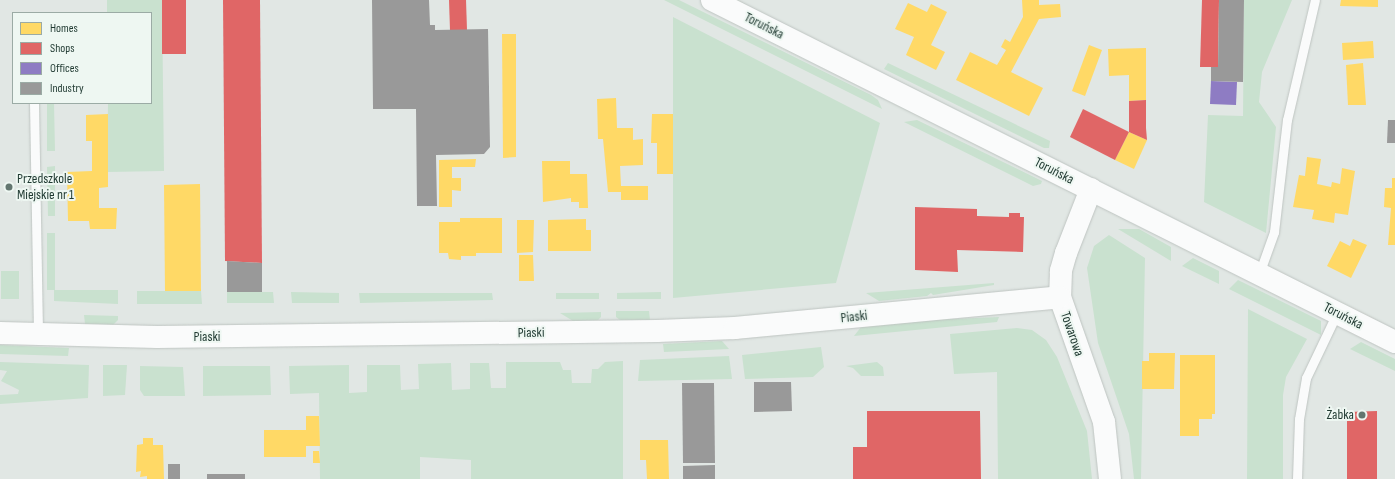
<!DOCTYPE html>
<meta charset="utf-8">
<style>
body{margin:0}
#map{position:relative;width:1395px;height:479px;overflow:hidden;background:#e1e7e4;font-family:"Sofia Sans Condensed",sans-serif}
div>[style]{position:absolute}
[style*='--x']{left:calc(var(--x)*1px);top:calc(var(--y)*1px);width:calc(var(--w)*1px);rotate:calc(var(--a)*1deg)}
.green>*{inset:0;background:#c9e1cf}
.homes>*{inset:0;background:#ffd966}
.shops>*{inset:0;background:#e06666}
.offices>*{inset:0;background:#8e7cc3}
.industry>*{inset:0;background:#999}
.roads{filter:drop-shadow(0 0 1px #bec4c1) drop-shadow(0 0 1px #bec4c1)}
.service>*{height:9px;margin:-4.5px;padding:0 4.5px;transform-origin:4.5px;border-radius:4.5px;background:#fafbfb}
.tertiary>*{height:22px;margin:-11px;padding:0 11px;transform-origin:11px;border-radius:11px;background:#fafbfb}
.dots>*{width:11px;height:11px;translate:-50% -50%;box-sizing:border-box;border:2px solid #eef7f2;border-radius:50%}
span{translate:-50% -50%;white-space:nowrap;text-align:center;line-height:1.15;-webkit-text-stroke:4px #eef7f2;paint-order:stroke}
.street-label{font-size:14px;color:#1f3931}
.poi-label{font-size:14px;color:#1f3931}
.left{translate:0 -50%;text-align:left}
.right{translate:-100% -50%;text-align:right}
.legend{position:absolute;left:12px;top:12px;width:140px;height:92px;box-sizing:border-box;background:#eef7f2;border:1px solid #9baba5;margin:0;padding:5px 7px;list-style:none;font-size:12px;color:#1f3931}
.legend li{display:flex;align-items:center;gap:8px;height:20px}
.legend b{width:20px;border:1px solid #9baba5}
</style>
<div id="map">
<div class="green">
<div style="clip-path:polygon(107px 0,162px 0,164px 171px,107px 172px,108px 103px,151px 103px,151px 13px,107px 13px)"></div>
<div style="clip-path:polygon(664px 0,679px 0,871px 95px,878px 100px,882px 109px)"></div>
<div style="clip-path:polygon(1244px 0,1292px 0,1262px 72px,1259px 102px,1276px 127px,1266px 233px,1204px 202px,1208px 115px,1243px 116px)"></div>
<div style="clip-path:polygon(673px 17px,880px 123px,836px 283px,673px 298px)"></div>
<div style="clip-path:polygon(888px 63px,1050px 141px,1049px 148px,1044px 148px,884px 69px)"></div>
<div style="clip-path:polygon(47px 103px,54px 103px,55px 151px,47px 151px)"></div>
<div style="clip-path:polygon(917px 120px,1042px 181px,1041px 184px,1033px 186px,904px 122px)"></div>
<div style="clip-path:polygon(55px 166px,55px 216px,48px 216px,47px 167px)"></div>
<div style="clip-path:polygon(1118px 229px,1139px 229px,1171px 247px,1171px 261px)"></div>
<div style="clip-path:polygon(47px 233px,55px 233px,55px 290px,118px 290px,118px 304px,54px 301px,54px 290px,47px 290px)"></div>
<div style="clip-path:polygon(1109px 235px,1145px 258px,1141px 479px,1134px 479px,1129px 434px,1098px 343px,1087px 268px,1094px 246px)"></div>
<div style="clip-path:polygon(1193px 258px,1219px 271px,1219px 284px,1182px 266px)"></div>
<div style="clip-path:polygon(1px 271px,19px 271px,19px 299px,1px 299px)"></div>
<div style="clip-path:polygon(1238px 280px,1321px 321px,1321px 335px,1229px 289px)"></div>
<div style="clip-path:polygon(994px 283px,994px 285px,933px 295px,931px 293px,927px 296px,879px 301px,866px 293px)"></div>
<div style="clip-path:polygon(137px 291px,201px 291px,202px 304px,137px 304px)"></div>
<div style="clip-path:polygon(227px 292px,273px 292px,274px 303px,227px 303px)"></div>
<div style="clip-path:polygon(291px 292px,339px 293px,339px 303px,292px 303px)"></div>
<div style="clip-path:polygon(661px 292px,661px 299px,617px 299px,617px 293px)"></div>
<div style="clip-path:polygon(359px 293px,492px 293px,493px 300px,360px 303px)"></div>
<div style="clip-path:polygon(556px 293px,599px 293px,599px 299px,556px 299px)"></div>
<div style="clip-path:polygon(1248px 309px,1307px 339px,1286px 377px,1283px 395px,1283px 479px,1247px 479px)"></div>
<div style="clip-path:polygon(616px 311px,649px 311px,650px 320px,620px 320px,616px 317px)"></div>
<div style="clip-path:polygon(601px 312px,601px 317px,598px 320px,573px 321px,560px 313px)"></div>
<div style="clip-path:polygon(84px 315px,118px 316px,118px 320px,113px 325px,85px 324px)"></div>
<div style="clip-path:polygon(999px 317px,997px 322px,854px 336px,861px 327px,929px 320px)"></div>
<div style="clip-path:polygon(1017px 328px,1032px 330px,1046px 340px,1057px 357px,1087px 431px,1092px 479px,998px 479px,997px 372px,954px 374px,950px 334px)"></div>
<div style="clip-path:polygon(722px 341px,729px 349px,664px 352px,663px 344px)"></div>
<div style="clip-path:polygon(1361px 342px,1395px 359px,1395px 371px,1350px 349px)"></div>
<div style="clip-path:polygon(0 345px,69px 348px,68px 356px,0 354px)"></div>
<div style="clip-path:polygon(821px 347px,824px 367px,813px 377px,745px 379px,742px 355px)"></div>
<div style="clip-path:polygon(729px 356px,732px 379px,638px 381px,640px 360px)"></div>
<div style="clip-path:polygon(623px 361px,623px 479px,471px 479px,471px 460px,420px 457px,420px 479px,320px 479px,319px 393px,290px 394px,289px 366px,349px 365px,349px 393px,367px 392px,367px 365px,400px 365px,401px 390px,419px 389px,418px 364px,451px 363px,452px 390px,470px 389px,470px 363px,489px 363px,491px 388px,506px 388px,506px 362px,560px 362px,563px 370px,571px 370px,572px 383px,591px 383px,592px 369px,598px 369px,605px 362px)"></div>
<div style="clip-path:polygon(0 362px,89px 365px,88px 398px,0 404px,0 395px,18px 394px,19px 390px,1px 381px,7px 371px,0 370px)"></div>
<div style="clip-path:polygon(877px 362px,883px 367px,884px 376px,861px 376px,853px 368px,846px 366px)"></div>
<div style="clip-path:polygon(103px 365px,127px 365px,125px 395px,103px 396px)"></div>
<div style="clip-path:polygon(140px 366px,183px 367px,185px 396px,144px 396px,140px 390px)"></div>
<div style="clip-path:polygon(203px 366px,270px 366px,271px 395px,203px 396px)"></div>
</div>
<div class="homes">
<div style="clip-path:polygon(1022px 0,1039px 0,1039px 5px,1060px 4px,1061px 17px,1039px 19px,1011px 72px,1043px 88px,1029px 116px,956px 80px,970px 52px,997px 65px,1006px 50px,1001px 47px,1005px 39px,1010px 42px,1023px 17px)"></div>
<div style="clip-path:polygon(1341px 0,1378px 0,1378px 7px,1340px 6px)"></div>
<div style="clip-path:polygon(908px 3px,927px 12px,931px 4px,947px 12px,931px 45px,945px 52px,936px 70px,906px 55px,914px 37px,895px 29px)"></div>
<div style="clip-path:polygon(502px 34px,516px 34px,516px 157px,503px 158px)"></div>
<div style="clip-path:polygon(1373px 41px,1374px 58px,1343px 60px,1342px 43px)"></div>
<div style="clip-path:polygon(1089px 45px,1102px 50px,1085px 96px,1072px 91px)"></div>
<div style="clip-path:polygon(1146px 48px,1146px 100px,1129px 101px,1129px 75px,1109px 76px,1108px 49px)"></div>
<div style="clip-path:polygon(1363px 63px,1366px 105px,1348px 105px,1346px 65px)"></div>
<div style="clip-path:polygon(616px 98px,617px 128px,633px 128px,633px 140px,643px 139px,643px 165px,620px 166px,621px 186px,648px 186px,648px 200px,621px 200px,621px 192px,608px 192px,603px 139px,598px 139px,597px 99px)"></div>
<div style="clip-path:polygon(108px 114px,108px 187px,99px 188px,99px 208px,117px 208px,116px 229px,90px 229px,89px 221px,68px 221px,67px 172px,92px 171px,92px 141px,86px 141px,86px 115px)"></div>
<div style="clip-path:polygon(652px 114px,673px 114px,673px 174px,657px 174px,657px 143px,651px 143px)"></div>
<div style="clip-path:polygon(1129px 132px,1147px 140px,1134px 169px,1115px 160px)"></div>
<div style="clip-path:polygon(1307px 157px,1321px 159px,1317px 184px,1331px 187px,1332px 182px,1340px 184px,1342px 168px,1355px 171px,1348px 215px,1335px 213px,1334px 223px,1312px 219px,1314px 210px,1293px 207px,1299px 175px,1305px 176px)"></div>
<div style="clip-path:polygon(476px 159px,475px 167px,452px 167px,452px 178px,461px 178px,461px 191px,452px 190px,452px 207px,439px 207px,439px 160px)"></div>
<div style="clip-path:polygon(542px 161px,570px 161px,570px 174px,587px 174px,588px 208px,579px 208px,579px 202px,571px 202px,571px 198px,543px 202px)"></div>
<div style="clip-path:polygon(1392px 178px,1395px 178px,1395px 245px,1388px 245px,1391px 208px,1384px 207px,1385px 188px,1392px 188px)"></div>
<div style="clip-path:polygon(200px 184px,201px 291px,165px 291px,164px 185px)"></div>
<div style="clip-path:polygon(460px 218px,502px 218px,502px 253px,476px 253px,476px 256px,461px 256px,461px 260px,449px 259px,448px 253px,439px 253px,439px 222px,460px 222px)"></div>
<div style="clip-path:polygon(586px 219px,586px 230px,591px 230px,591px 251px,548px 251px,548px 220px)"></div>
<div style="clip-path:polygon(517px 220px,534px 220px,533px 252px,517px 253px)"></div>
<div style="clip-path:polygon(1353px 239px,1367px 245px,1351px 278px,1327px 266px,1340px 241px,1350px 246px)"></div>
<div style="clip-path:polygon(519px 255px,533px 255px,534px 281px,519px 281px)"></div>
<div style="clip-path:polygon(1149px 353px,1175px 353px,1174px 389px,1142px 389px,1142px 361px,1149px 361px)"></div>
<div style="clip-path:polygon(1180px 355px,1215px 355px,1215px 414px,1212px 414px,1212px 419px,1199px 419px,1199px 436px,1180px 436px)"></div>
<div style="clip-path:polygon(306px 416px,319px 416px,320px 446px,306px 446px,306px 457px,264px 457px,264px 430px,306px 430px)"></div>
<div style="clip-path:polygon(143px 438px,153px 438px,153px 445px,163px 445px,164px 479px,147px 479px,147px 476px,140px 477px,141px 471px,136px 472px,137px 445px,143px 444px)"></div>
<div style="clip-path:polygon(640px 440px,668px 440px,669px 479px,647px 479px,646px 460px,640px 460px)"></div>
<div style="clip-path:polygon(313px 451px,319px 451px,320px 463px,313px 463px)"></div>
</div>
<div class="shops">
<div style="clip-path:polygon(162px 0,186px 0,186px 54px,162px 54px)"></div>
<div style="clip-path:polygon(223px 0,260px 0,262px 263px,225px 261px)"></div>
<div style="clip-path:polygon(449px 0,466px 0,467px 30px,450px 30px)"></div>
<div style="clip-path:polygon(1202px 0,1219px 0,1218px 67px,1200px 67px)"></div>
<div style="clip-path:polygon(1146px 100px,1146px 128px,1147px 140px,1129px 132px,1129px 101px)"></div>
<div style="clip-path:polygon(1083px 109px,1129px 132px,1115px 160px,1070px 137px)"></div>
<div style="clip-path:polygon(915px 207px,977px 209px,977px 216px,1009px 217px,1009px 213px,1020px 213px,1020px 217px,1024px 217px,1023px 252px,957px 250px,958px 272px,915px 270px)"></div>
<div style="clip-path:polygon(867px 411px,980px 411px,981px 479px,853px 479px,853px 447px,867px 447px)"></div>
<div style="clip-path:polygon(1377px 411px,1377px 479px,1347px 479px,1347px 412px)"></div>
</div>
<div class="offices">
<div style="clip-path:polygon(1211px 81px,1237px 82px,1236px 105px,1210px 104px)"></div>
</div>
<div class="industry">
<div style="clip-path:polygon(372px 0,429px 0,430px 25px,435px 25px,435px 30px,488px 29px,490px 147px,484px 154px,436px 155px,437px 206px,417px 206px,416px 109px,373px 109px)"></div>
<div style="clip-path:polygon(1219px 0,1244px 0,1243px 82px,1211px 81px,1211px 67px,1218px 67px)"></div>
<div style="clip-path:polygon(1388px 120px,1395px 120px,1395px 143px,1387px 143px)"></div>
<div style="clip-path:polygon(227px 261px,262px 263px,262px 292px,227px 292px)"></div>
<div style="clip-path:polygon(754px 382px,791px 382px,792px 411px,754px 412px)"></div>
<div style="clip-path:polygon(682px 383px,714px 383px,715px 463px,683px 463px)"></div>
<div style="clip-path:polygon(168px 464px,180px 464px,180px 479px,168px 479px)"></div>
<div style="clip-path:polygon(715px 465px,715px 479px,683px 479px,683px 466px)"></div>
<div style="clip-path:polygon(207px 474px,245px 474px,245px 479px,207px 479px)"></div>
</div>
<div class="roads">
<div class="service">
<div style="--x:34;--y:103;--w:231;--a:89"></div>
<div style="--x:1259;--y:274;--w:45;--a:-70.3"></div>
<div style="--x:1274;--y:232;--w:113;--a:-83.4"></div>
<div style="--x:1287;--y:120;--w:123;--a:-76.9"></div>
<div style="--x:1297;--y:479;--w:60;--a:-88.1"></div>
<div style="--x:1299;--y:419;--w:42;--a:-80.3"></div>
<div style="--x:1306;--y:378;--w:72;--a:-64.5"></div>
</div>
<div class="tertiary">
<div style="--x:712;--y:0;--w:764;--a:26.6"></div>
<div style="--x:1091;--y:189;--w:69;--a:111.3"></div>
<div style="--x:1066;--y:253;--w:19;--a:106"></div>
<div style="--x:1061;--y:271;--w:26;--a:92"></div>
<div style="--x:1060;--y:297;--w:133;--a:70.6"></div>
<div style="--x:1104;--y:422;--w:57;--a:84"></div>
<div style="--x:0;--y:333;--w:157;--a:1.5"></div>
<div style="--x:157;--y:337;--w:500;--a:-0.69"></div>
<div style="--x:657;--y:331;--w:78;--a:-2.2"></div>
<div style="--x:735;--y:328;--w:326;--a:-5.4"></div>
</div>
</div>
<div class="dots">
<div style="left:9px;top:187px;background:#637670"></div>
<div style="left:1362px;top:415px;background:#637670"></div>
</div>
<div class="street-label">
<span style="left:764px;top:26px;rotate:27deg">Toruńska</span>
<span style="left:1054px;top:171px;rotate:27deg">Toruńska</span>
<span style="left:1343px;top:316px;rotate:27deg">Toruńska</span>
<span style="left:854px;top:317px;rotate:-6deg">Piaski</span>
<span style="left:531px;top:333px;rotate:-1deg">Piaski</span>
<span style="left:1072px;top:334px;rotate:71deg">Towarowa</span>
<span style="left:207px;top:337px">Piaski</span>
</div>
<div class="poi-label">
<span class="left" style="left:17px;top:187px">Przedszkole<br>Miejskie nr 1</span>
<span class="right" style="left:1354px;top:415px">Żabka</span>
</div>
<ul class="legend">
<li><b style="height:11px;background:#ffd966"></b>Homes</li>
<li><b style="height:11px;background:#e06666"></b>Shops</li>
<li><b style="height:11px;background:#8e7cc3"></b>Offices</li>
<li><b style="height:11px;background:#999"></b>Industry</li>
</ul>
</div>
